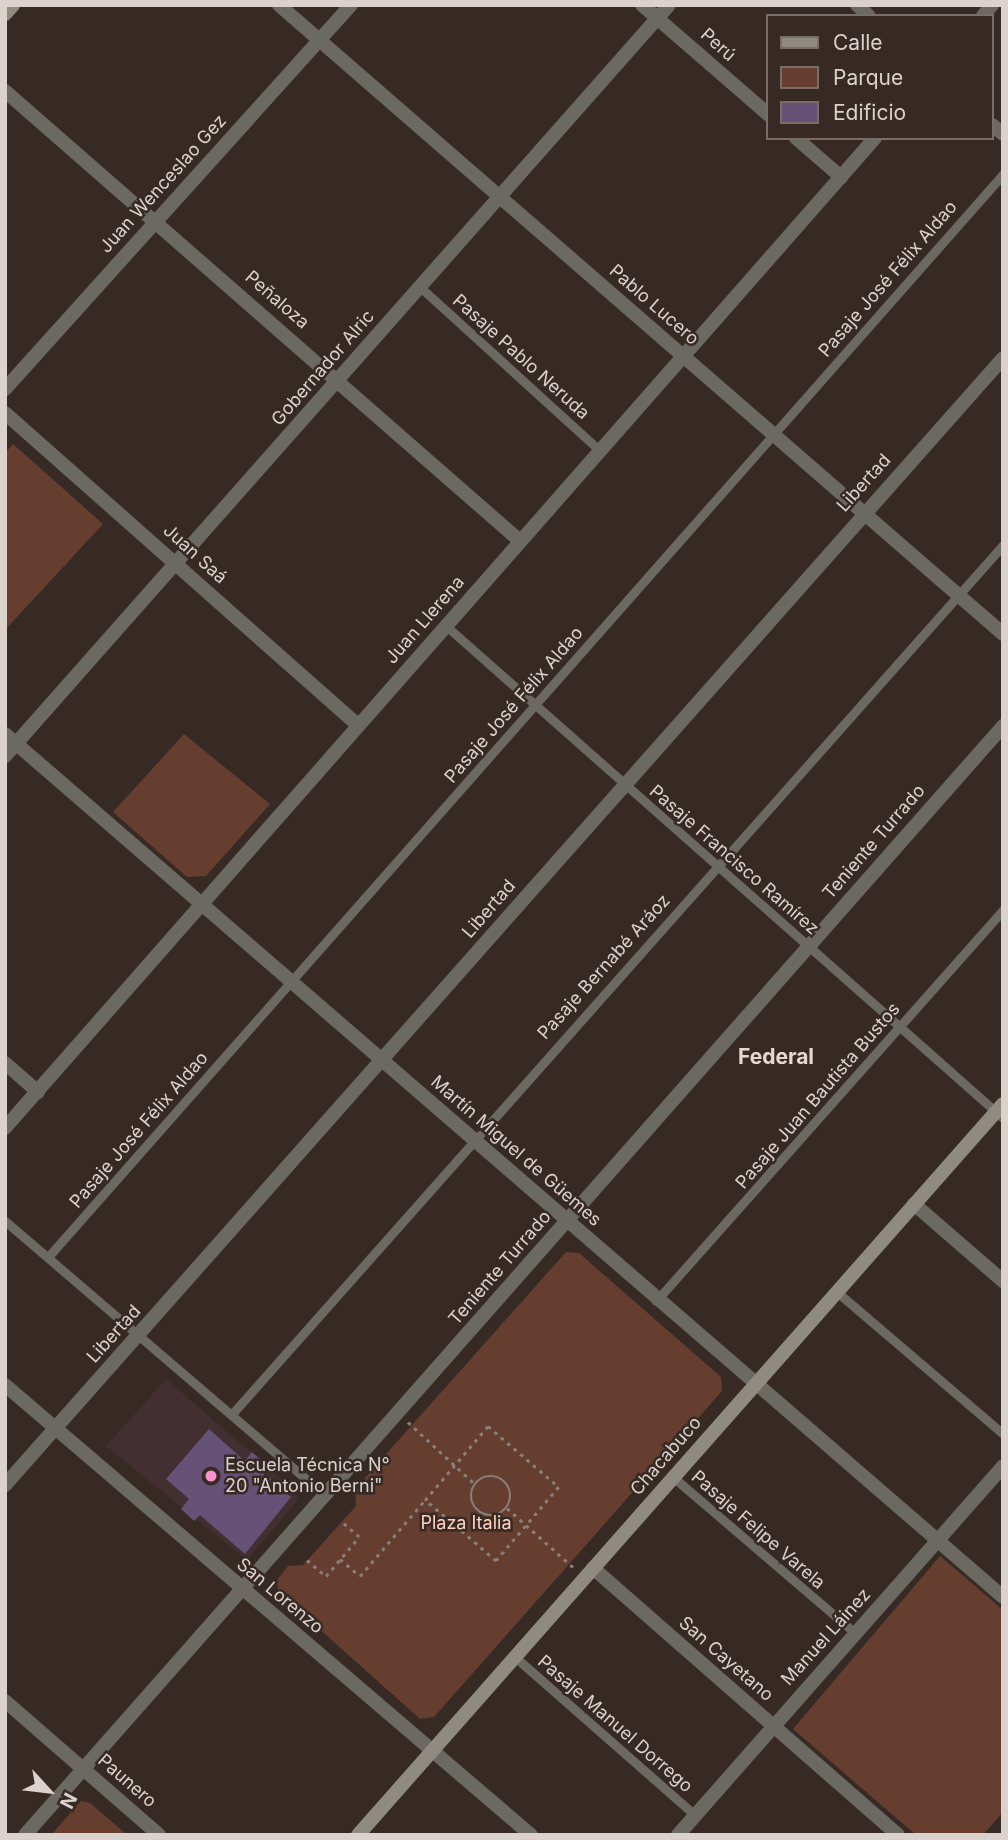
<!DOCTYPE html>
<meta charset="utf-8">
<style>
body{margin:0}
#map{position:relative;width:1008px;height:1840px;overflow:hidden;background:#372a25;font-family:Inter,sans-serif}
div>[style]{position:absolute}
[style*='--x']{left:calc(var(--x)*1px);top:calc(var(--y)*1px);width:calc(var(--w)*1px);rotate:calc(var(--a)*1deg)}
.education>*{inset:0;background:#432e32}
.green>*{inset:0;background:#653e2f}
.building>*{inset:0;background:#665177}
.path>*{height:2.5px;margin-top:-1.25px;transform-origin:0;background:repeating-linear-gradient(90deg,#897e7a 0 3.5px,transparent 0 8.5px)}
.path>.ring{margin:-1.25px;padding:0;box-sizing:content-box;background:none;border:2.5px solid #897e7a;border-radius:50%}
.lane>*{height:9px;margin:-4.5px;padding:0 4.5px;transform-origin:4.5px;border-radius:4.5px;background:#6c6963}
.street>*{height:14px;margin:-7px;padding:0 7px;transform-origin:7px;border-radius:7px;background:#6c6963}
.secondary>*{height:14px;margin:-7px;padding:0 7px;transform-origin:7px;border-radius:7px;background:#8f8b81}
.dots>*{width:19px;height:19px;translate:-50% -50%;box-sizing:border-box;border:4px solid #372a25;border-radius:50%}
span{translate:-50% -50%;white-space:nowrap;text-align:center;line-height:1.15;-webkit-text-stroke:5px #372a25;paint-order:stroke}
.street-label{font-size:18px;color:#dbd2ce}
.poi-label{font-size:18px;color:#dbd2ce}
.left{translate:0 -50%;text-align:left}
.park-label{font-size:18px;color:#ffd2c0}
.quarter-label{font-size:21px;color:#e8d7d0;font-weight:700}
.frame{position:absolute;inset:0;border:7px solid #dbd2ce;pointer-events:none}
.legend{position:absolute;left:766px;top:14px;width:228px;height:126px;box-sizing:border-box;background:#372a25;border:2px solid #796d69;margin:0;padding:9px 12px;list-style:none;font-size:21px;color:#dbd2ce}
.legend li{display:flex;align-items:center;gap:14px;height:35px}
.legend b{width:35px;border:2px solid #796d69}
.north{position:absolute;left:14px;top:1756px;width:70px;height:70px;-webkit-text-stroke:5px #372a25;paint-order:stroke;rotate:117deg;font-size:19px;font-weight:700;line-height:28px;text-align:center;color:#dbd2ce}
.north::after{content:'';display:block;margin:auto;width:24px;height:32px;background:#dbd2ce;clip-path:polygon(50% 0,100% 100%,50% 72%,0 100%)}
</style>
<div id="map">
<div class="education">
<div style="clip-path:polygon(166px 1379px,297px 1492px,298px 1500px,247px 1560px,106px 1446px)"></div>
</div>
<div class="green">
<div style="clip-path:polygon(13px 444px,103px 524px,5px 630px,5px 453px)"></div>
<div style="clip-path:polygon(184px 734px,270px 804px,206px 876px,187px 877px,113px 812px)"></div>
<div style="clip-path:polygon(566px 1252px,579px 1253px,721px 1377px,722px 1391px,434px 1717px,420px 1719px,278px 1592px,277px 1580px,288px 1566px,303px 1565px,356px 1506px,355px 1489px)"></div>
<div style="clip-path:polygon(940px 1556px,1003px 1610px,1003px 1812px,983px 1835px,916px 1835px,793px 1729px)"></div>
<div style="clip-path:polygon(81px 1801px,90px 1803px,127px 1835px,51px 1835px)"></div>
</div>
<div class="building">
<div style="clip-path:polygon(209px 1429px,245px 1461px,252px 1452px,262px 1461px,257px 1467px,291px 1497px,245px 1554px,200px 1515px,194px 1521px,181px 1509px,189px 1499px,166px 1479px)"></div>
</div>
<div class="path">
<div style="--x:408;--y:1422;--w:91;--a:42.8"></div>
<div style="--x:488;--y:1426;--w:94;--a:40.7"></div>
<div style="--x:559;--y:1487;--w:97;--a:130.4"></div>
<div style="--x:496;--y:1561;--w:94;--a:-139.3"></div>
<div style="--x:425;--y:1500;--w:97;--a:-49.6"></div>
<div class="ring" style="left:471px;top:1476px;width:37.5px;height:37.5px"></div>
<div style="--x:507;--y:1508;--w:90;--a:41.8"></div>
<div style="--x:340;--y:1559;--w:26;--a:40"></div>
<div style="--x:360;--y:1576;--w:100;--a:-49.5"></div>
<div style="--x:307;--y:1560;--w:25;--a:40"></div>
<div style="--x:326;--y:1576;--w:51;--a:-49.8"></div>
<div style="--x:359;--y:1537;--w:23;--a:-139"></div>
</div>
<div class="lane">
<div style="--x:420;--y:287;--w:244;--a:42.3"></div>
<div style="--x:445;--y:625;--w:745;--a:41.46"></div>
<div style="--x:5;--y:1221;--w:421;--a:40.6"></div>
<div style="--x:48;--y:1257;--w:1444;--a:-48.59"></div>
<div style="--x:837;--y:1292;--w:218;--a:40.5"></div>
<div style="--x:656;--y:1301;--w:523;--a:-48.41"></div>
<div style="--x:232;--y:1414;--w:1162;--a:-48.42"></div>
<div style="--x:673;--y:1477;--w:240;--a:40.6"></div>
<div style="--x:515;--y:1657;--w:240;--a:41.3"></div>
</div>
<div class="street">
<div style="--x:279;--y:5;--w:959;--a:40.98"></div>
<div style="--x:642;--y:5;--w:167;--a:40.9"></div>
<div style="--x:857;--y:5;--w:16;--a:43"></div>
<div style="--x:983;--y:16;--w:14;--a:-51"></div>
<div style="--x:5;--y:91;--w:684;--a:41.15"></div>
<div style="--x:992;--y:125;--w:14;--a:39"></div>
<div style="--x:796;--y:138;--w:60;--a:40.9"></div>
<div style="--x:5;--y:389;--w:517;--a:-47.98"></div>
<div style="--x:5;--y:413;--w:471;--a:41.5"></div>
<div style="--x:5;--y:734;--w:1319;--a:40.85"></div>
<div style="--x:5;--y:756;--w:1002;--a:-48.52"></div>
<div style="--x:5;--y:1063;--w:44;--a:41.3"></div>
<div style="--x:5;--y:1128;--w:1318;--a:-48.69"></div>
<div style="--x:914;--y:1204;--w:118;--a:40.9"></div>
<div style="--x:5;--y:1385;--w:692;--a:40.55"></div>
<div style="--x:5;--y:1485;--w:1505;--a:-48.47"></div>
<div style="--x:593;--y:1568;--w:405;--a:41.2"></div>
<div style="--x:5;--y:1701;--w:204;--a:41"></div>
<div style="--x:25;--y:1835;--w:1479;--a:-48.59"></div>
<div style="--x:678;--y:1835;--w:492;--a:-48.6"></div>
</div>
<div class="secondary">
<div style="--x:5;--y:14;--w:12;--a:-48"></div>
<div style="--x:358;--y:1835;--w:975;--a:-48.58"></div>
</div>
<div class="dots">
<div style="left:211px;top:1476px;background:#f790cf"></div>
</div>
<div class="street-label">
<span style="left:718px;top:45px;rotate:41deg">Perú</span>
<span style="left:163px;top:184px;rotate:-48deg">Juan Wenceslao Gez</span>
<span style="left:888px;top:279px;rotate:-49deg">Pasaje José Félix Aldao</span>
<span style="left:277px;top:300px;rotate:41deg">Peñaloza</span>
<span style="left:654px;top:305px;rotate:41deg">Pablo Lucero</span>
<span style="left:521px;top:357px;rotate:42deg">Pasaje Pablo Neruda</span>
<span style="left:323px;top:368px;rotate:-49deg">Gobernador Alric</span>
<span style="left:864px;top:483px;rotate:-48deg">Libertad</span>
<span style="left:195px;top:554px;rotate:42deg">Juan Saá</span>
<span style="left:425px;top:620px;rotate:-49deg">Juan Llerena</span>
<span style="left:514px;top:705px;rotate:-49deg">Pasaje José Félix Aldao</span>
<span style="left:874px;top:842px;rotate:-49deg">Teniente Turrado</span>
<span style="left:734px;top:860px;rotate:41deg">Pasaje Francisco Ramírez</span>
<span style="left:489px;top:909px;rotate:-49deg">Libertad</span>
<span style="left:604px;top:967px;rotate:-48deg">Pasaje Bernabé Aráoz</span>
<span style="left:818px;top:1096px;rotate:-49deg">Pasaje Juan Bautista Bustos</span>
<span style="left:139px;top:1130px;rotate:-49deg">Pasaje José Félix Aldao</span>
<span style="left:516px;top:1151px;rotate:41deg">Martín Miguel de Güemes</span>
<span style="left:500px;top:1268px;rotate:-49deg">Teniente Turrado</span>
<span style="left:114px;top:1334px;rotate:-48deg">Libertad</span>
<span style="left:666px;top:1456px;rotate:-49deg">Chacabuco</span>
<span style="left:758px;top:1530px;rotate:41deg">Pasaje Felipe Varela</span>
<span style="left:280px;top:1596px;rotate:40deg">San Lorenzo</span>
<span style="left:826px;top:1637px;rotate:-48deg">Manuel Láinez</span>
<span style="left:726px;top:1659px;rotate:41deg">San Cayetano</span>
<span style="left:615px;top:1724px;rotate:41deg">Pasaje Manuel Dorrego</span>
<span style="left:127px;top:1781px;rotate:41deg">Paunero</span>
</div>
<div class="poi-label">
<span class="left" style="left:225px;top:1476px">Escuela Técnica N°<br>20 "Antonio Berni"</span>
</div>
<div class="park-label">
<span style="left:466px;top:1523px">Plaza Italia</span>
</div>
<div class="quarter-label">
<span style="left:776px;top:1057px">Federal</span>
</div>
<div class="frame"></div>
<ul class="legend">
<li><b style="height:9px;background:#8f8b81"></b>Calle</li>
<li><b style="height:19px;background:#653e2f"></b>Parque</li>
<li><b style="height:19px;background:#665177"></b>Edificio</li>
</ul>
<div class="north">N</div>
</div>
